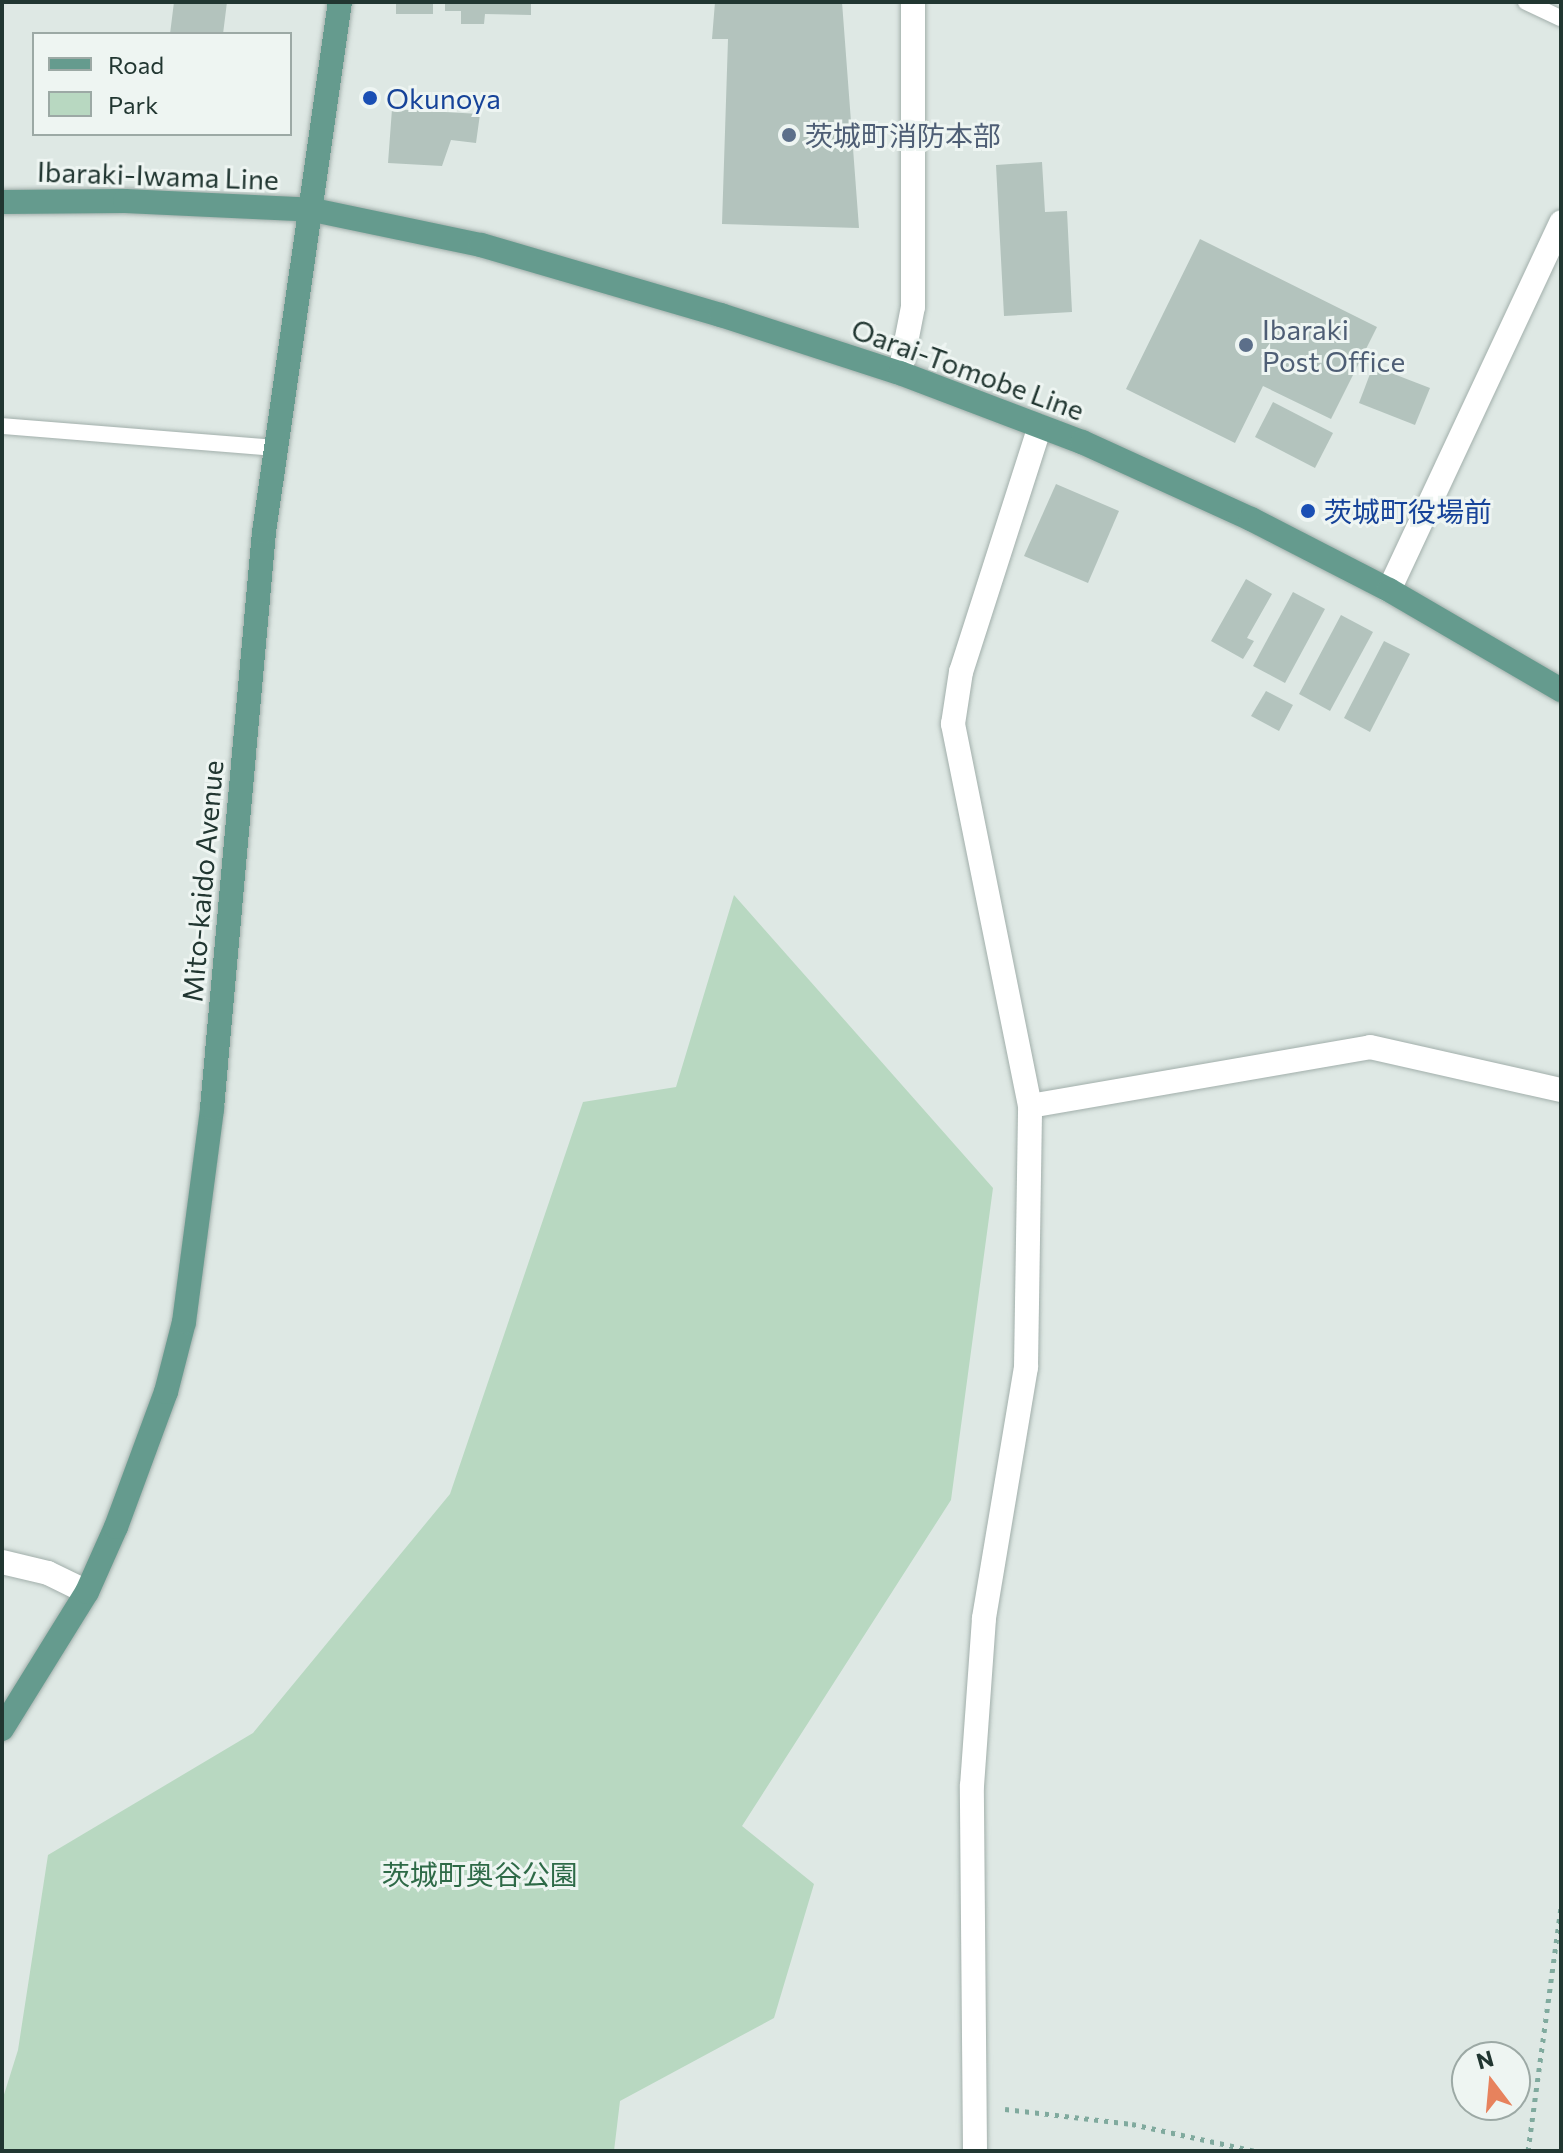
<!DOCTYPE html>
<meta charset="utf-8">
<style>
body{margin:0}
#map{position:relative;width:1563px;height:2153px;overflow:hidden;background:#dee8e4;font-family:Commissioner,"Noto Sans JP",sans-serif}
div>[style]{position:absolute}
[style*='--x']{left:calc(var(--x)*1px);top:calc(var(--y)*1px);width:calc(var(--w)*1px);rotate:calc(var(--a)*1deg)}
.green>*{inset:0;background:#b8d8c1}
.building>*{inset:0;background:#b3c3bd}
.path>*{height:5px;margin-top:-2.5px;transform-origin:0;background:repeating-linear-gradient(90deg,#80aa9e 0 4px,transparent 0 10px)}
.roads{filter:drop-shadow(0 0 2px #a2afab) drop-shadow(0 0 2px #a2afab)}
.service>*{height:16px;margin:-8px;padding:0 8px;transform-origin:8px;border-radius:8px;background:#fff}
.minor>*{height:24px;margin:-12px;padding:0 12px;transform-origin:12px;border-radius:12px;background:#fff}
.tertiary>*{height:24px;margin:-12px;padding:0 12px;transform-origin:12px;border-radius:12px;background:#fff}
.primary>*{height:24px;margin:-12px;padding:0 12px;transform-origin:12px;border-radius:12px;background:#659b8e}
.dots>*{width:22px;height:22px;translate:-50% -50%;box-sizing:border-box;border:4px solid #eef5f2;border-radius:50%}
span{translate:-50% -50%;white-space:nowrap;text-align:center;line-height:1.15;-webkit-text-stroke:6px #eef5f2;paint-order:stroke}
.transit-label{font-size:28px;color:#164399}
.left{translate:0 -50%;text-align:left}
.service-label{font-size:28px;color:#4e5e75}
.street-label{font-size:28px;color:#213631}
.park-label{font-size:28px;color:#2e6a47}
.frame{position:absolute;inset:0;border:4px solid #213631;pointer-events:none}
.legend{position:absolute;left:32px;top:32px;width:260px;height:104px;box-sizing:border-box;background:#eef5f2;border:2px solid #9ca9a5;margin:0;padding:10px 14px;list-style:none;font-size:24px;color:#213631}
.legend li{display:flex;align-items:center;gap:16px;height:40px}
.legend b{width:40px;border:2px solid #9ca9a5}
.north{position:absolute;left:1451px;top:2041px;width:80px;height:80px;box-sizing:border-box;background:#eef5f2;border:2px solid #9ca9a5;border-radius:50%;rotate:344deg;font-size:22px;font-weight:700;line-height:32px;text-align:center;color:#213631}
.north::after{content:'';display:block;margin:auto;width:28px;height:36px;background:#e7825d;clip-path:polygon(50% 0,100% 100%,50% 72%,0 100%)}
</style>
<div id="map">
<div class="green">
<div style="clip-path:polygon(734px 895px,993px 1188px,951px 1500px,742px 1826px,814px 1884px,774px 2018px,620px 2101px,614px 2151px,2px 2151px,2px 2101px,18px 2050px,48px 1855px,253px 1733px,450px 1494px,583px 1102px,676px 1087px)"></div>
</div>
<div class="building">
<div style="clip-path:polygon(174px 2px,227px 2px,223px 34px,170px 34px)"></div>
<div style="clip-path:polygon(396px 2px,433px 2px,433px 14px,396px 14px)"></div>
<div style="clip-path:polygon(445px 2px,531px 2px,531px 15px,485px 14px,484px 24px,461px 24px,461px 11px,445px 11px)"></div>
<div style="clip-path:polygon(715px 2px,842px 2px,859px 228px,722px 224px,728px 39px,712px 39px)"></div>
<div style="clip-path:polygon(392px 109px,480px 114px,476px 143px,451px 140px,442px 166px,388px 163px)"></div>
<div style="clip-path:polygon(1042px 162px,1045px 212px,1067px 211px,1072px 312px,1004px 316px,996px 165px)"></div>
<div style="clip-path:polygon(1200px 239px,1377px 327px,1331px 419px,1263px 386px,1235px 443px,1126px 389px)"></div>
<div style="clip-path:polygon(1373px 366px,1430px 388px,1415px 425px,1359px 403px)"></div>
<div style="clip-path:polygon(1273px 402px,1333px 433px,1315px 468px,1255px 437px)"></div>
<div style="clip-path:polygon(1056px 484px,1119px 511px,1088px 583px,1024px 556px)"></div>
<div style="clip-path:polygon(1246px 579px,1272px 594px,1247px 638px,1254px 641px,1243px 659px,1211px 641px)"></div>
<div style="clip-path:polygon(1293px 592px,1325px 609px,1285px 683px,1253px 666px)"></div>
<div style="clip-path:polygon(1341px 615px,1373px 632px,1330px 711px,1299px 694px)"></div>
<div style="clip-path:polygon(1384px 641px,1410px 654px,1370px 732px,1344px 718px)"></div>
<div style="clip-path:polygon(1266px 691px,1293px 705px,1279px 731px,1251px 716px)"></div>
</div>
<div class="path">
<div style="--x:1005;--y:2109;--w:128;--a:6.7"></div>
<div style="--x:1132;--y:2124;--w:126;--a:12.4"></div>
<div style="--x:1528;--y:2151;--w:247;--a:-82.3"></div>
</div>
<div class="roads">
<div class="service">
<div style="--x:1526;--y:2;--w:38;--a:25"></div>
<div style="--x:2;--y:426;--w:273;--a:4.6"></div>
</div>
<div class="minor">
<div style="--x:1389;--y:590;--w:406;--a:-64.9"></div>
<div style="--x:1030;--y:1106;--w:345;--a:-9.8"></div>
<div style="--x:1370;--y:1047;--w:196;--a:12.7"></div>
<div style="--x:2;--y:1562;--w:47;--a:13.4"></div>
<div style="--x:48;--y:1573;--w:43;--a:26"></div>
<div style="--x:975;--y:2151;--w:365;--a:-90.5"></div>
<div style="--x:972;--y:1786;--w:168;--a:-85.9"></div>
<div style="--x:984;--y:1618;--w:254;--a:-80.5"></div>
<div style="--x:1026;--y:1367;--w:261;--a:-89.1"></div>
<div style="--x:1030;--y:1106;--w:390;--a:-101.4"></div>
<div style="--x:953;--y:724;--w:53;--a:-81.3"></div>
<div style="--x:961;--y:672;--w:258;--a:-72.2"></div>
</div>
<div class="tertiary">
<div style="--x:900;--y:373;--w:67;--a:-78.9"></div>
<div style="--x:913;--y:307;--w:305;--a:-90"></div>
</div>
<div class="primary">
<div style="--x:2;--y:202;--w:123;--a:-0.5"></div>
<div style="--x:125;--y:201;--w:188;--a:2.7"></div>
<div style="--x:313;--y:210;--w:172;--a:11.8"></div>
<div style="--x:481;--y:245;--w:250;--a:16.3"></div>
<div style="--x:721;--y:315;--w:188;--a:18"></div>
<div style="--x:900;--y:373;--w:195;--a:20.8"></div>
<div style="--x:1082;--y:442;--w:186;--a:24.5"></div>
<div style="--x:1251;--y:519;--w:155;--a:27.2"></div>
<div style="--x:1389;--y:590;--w:199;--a:30.2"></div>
<div style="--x:2;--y:1729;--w:161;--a:-58.2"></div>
<div style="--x:87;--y:1592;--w:71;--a:-66"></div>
<div style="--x:116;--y:1527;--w:144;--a:-69.7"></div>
<div style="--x:166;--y:1392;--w:72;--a:-75.6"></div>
<div style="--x:184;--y:1322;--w:216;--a:-82.5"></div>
<div style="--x:212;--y:1108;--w:578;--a:-84.84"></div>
<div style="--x:264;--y:532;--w:535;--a:-81.84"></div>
</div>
</div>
<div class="dots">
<div style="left:370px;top:98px;background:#1a4fb4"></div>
<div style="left:789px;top:135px;background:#5c6f8a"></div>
<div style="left:1246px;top:345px;background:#5c6f8a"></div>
<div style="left:1308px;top:511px;background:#1a4fb4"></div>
</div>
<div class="transit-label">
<span class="left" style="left:386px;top:98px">Okunoya</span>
<span class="left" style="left:1324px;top:511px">茨城町役場前</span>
</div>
<div class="service-label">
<span class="left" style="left:805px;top:135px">茨城町消防本部</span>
<span class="left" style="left:1262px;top:345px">Ibaraki<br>Post Office</span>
</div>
<div class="street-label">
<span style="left:158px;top:175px;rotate:2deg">Ibaraki-Iwama Line</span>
<span style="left:968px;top:369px;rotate:20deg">Oarai-Tomobe Line</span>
<span style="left:202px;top:881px;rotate:-85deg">Mito-kaido Avenue</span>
</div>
<div class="park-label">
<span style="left:480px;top:1874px">茨城町奥谷公園</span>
</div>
<div class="frame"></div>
<ul class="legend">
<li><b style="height:10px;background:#659b8e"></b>Road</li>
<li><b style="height:22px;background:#b8d8c1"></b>Park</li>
</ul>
<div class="north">N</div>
</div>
